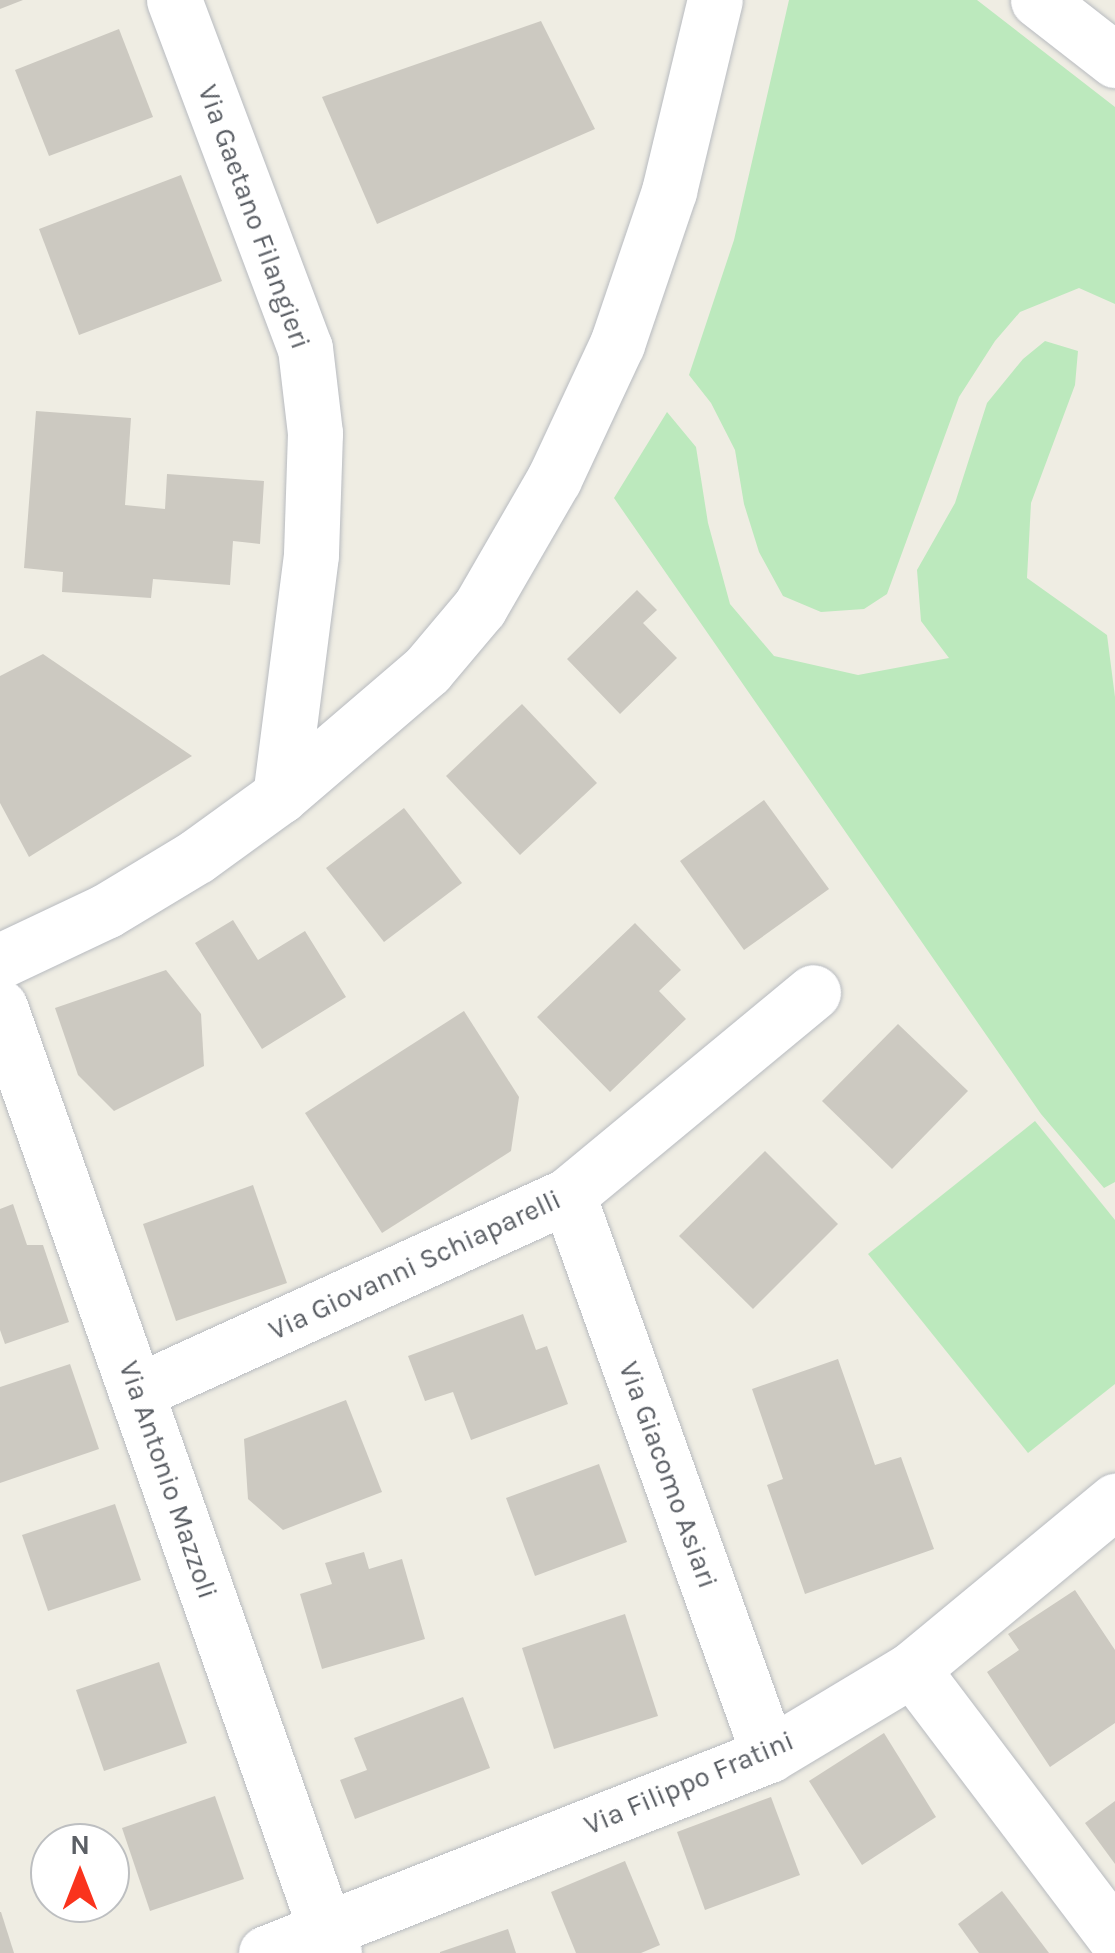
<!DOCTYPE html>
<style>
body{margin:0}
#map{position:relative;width:1115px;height:1953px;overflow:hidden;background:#efede3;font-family:Karla,sans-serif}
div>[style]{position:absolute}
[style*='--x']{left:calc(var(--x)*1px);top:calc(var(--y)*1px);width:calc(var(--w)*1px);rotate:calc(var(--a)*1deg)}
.green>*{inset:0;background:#bce9bd}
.building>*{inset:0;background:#ccc9c1}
.roads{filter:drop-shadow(0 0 2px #b8bbc0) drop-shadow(0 0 2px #b8bbc0)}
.minor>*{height:55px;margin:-27.5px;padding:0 27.5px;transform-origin:27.5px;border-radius:27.5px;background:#fff}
span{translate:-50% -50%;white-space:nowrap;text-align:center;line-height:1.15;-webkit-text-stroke:8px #fff;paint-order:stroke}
.street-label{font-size:28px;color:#5b5f65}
.north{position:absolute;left:30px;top:1823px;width:100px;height:100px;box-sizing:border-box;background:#fff;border:2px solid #bdbfc1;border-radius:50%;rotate:0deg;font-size:28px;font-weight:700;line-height:40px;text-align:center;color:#5b5f65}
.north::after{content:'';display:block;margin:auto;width:35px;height:45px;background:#fa331d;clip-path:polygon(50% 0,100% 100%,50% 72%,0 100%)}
</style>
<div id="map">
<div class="green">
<div style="clip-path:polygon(789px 0,977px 0,1115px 107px,1115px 304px,1079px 288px,1020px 312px,995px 341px,959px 397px,887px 594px,864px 609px,821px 612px,783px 596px,759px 552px,744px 504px,735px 450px,711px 403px,689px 375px,734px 240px)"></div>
<div style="clip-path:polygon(1045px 341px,1078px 351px,1075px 385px,1031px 503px,1027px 578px,1107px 635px,1115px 697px,1115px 1182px,1104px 1188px,1041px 1114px,614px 498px,667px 412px,696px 447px,708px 523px,730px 604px,774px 656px,858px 675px,949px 658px,921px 621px,917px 570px,955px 503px,987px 403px,1023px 359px)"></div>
<div style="clip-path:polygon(1035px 1121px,1115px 1220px,1115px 1384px,1028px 1453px,868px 1254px)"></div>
</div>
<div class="building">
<div style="clip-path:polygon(0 0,23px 0,0 9px)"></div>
<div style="clip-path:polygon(541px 21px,595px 129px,377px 224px,322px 97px)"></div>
<div style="clip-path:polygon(119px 29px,153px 117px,49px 156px,15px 70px)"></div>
<div style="clip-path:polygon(181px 175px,222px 281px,79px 335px,39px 229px)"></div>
<div style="clip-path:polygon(36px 411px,131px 418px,125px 505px,165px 509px,167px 474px,264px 481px,260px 544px,233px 541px,230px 585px,153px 579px,151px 598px,62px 592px,63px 572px,24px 568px)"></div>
<div style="clip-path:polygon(637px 590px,657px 610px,643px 623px,677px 658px,620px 714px,567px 659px)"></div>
<div style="clip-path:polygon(43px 654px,192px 756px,29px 857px,0 803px,0 676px)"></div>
<div style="clip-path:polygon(522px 704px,597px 783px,520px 855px,446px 776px)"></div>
<div style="clip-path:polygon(764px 800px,829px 889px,744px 950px,680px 861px)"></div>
<div style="clip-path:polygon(404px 808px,462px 883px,384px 942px,326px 868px)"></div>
<div style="clip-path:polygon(233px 920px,258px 960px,305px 931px,346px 997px,262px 1049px,195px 943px)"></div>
<div style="clip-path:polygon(635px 923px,681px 970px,659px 991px,686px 1019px,610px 1092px,537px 1017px)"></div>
<div style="clip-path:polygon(166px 970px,201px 1014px,204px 1066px,114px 1111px,78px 1075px,55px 1008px)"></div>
<div style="clip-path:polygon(464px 1011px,519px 1097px,511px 1151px,382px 1233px,305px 1113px)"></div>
<div style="clip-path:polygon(898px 1024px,968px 1091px,892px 1169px,822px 1101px)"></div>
<div style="clip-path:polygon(765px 1151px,838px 1224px,753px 1309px,679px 1236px)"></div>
<div style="clip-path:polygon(253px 1185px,287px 1283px,176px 1321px,143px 1224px)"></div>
<div style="clip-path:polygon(13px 1204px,27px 1245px,43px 1245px,69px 1322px,5px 1344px,0 1330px,0 1209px)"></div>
<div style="clip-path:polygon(523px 1314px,536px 1350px,547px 1346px,568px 1404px,471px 1440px,453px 1392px,425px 1401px,408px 1356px)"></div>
<div style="clip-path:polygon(838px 1359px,875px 1465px,901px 1457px,934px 1549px,805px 1594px,767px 1485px,783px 1479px,752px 1389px)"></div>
<div style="clip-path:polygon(70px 1364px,99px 1449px,0 1483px,0 1387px)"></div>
<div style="clip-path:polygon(346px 1400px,382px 1492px,283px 1530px,248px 1499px,244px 1439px)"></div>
<div style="clip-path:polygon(599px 1464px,627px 1542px,535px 1576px,506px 1498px)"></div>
<div style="clip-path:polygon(115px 1504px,141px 1580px,48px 1611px,22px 1535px)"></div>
<div style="clip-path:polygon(364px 1552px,369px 1569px,402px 1559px,425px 1639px,322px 1669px,300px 1594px,332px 1584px,325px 1563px)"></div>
<div style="clip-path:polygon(1075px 1590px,1115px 1650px,1115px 1723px,1050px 1767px,987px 1672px,1019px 1650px,1008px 1634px)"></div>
<div style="clip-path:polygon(625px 1614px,658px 1716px,554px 1749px,522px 1648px)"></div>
<div style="clip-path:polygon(159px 1662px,187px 1743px,104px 1771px,76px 1690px)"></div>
<div style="clip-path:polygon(463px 1697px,490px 1768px,355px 1819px,340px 1780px,367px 1770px,354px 1738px)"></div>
<div style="clip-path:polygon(884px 1733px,936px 1817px,862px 1865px,809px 1781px)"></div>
<div style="clip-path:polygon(215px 1796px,244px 1879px,150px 1911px,122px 1828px)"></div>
<div style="clip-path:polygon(771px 1797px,800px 1875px,705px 1910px,677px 1832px)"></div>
<div style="clip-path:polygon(1115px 1801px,1115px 1864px,1085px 1823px)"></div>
<div style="clip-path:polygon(625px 1861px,660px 1945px,641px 1953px,576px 1953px,551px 1892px)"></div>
<div style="clip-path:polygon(1002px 1891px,1049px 1953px,979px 1953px,958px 1924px)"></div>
<div style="clip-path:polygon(0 1912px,1px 1912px,14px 1953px,0 1953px)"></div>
<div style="clip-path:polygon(508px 1929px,516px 1953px,440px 1953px,440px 1952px)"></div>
</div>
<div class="roads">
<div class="minor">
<div style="--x:174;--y:0;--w:372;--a:69.4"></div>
<div style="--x:305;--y:348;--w:86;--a:83.3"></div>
<div style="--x:315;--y:433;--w:122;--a:91.9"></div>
<div style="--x:311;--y:555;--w:243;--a:97.3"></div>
<div style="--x:1038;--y:0;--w:98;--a:37.9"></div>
<div style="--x:0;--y:961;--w:117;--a:-25.3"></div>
<div style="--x:106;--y:911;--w:106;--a:-31.1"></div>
<div style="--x:197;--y:856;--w:102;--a:-35.9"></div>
<div style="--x:280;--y:796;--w:194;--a:-40.6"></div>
<div style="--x:427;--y:670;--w:82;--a:-49.9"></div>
<div style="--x:480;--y:607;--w:148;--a:-60"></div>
<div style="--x:554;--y:479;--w:149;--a:-65"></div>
<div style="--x:617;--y:344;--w:162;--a:-71.2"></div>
<div style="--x:669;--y:191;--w:196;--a:-76.5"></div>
<div style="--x:0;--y:1007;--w:1003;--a:70.55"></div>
<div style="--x:568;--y:1195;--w:595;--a:70.26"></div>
<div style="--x:136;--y:1392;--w:475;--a:-24.5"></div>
<div style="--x:568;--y:1195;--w:318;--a:-39.6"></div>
<div style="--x:912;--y:1669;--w:336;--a:52.9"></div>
<div style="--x:266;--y:1953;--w:541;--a:-21.49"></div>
<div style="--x:769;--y:1755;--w:167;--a:-31"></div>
<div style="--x:912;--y:1669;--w:264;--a:-39.6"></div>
</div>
</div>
<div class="street-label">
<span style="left:254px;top:217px;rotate:70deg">Via Gaetano Filangieri</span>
<span style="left:415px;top:1265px;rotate:-25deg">Via Giovanni Schiaparelli</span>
<span style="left:668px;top:1475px;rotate:70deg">Via Giacomo Asiari</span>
<span style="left:168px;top:1480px;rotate:71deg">Via Antonio Mazzoli</span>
<span style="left:689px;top:1783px;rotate:-23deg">Via Filippo Fratini</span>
</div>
<div class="north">N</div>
</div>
